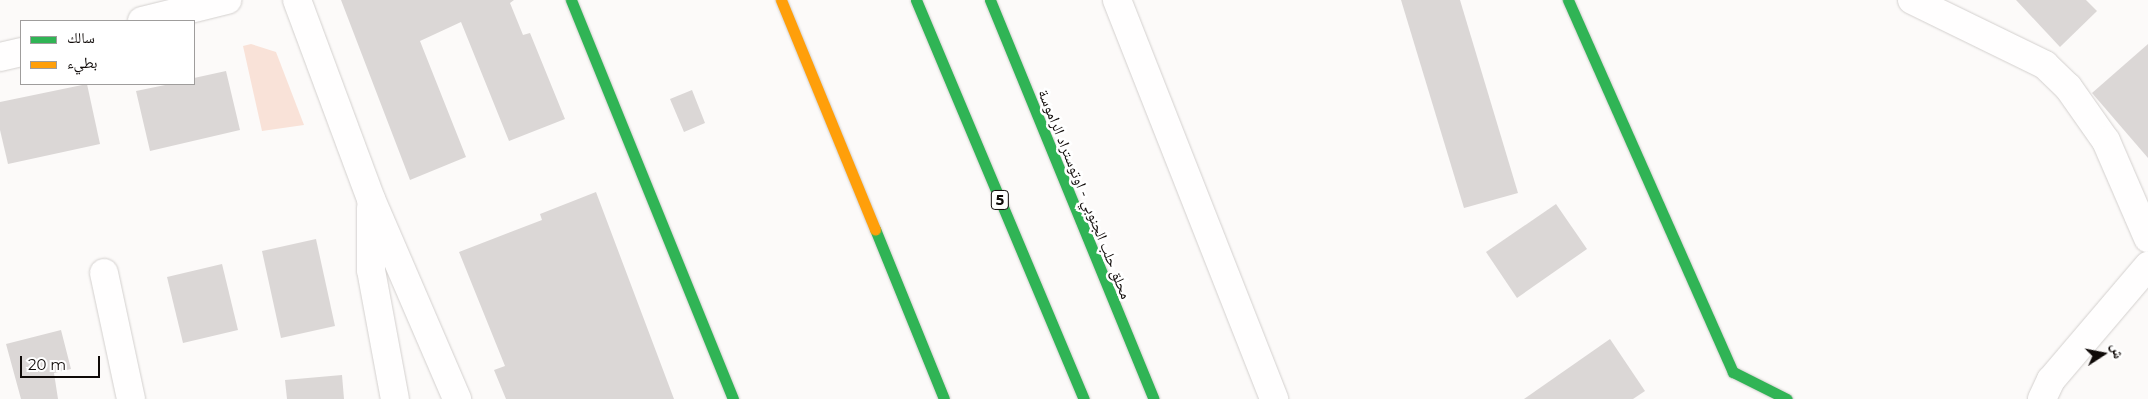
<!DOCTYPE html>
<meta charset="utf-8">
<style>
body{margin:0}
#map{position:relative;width:2148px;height:399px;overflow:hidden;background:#fcfaf9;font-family:Montserrat,"Noto Naskh Arabic",sans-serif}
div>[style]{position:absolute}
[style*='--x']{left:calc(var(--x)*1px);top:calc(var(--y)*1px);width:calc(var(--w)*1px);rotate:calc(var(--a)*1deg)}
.green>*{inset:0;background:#f9e2d8}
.building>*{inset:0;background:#dbd7d6}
.roads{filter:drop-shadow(0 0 1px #d3d0ce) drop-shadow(0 0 1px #d3d0ce)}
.street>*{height:28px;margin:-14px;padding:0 14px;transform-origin:14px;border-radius:14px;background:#fffefe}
.fast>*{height:11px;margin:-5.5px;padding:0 5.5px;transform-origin:5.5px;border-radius:5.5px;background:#30b455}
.slow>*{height:11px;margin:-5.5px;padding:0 5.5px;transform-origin:5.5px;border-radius:5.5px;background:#ff9f0a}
span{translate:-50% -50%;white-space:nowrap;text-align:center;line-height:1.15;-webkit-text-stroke:5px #fff;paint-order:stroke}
.shield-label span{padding:1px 4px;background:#fff;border:1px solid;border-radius:4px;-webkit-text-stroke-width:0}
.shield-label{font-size:14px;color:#0f0a08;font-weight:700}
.street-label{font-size:15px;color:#0f0a08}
.legend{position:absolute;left:20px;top:20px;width:175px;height:65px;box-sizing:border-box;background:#fff;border:1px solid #9f9d9c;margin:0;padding:6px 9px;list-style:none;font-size:15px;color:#0f0a08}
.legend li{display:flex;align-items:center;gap:10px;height:25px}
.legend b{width:25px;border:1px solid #9f9d9c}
.north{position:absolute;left:2078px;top:329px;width:50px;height:50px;-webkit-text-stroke:4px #fff;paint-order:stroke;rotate:79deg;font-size:14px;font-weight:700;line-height:20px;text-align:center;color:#0f0a08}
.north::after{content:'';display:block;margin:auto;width:18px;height:22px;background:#0f0a08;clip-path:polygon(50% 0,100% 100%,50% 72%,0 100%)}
.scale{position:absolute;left:20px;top:356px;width:80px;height:22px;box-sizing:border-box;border:2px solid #0f0a08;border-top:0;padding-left:6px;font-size:15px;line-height:18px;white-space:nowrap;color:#0f0a08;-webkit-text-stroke:4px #fff;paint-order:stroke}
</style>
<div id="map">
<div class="green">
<div style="clip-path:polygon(251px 44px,276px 52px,304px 125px,262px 131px,243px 46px)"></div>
</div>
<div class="building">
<div style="clip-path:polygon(341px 0,514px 0,510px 3px,523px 35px,530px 33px,565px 119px,509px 141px,461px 22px,420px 41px,466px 157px,410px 180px)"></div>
<div style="clip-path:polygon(1401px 0,1460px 0,1518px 193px,1464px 208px)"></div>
<div style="clip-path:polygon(2016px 0,2086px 0,2097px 11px,2060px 47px)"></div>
<div style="clip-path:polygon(2148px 44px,2148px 158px,2092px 93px)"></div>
<div style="clip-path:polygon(226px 71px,240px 130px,150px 151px,136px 91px,170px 84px,194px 84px,194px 78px)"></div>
<div style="clip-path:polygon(87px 84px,100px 144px,8px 164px,0 130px,0 102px)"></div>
<div style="clip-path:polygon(692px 90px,705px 123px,684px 132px,670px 99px)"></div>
<div style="clip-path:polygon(596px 192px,674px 399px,506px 399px,494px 370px,505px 366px,459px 252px,542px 220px,540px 214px)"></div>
<div style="clip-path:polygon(1556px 204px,1587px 249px,1517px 298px,1486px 252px)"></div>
<div style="clip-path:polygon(316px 239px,335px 326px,281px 338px,262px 251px)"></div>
<div style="clip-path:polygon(222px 264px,238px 330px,183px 343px,167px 277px)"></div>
<div style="clip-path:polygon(61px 330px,71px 369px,54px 373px,58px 399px,21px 399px,6px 344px)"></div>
<div style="clip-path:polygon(1610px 339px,1645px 391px,1633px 399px,1524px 399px)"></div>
<div style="clip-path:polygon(342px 375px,344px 399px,287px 399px,285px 380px)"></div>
</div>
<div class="roads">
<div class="street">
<div style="--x:297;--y:0;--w:212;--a:69.6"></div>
<div style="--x:371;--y:199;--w:218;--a:66.7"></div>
<div style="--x:1117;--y:0;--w:429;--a:68.5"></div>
<div style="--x:1912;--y:0;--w:148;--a:26"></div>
<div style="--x:2045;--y:65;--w:32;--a:44"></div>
<div style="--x:2068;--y:87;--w:66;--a:54.9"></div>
<div style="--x:2106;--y:141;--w:106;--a:66.6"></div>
<div style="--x:142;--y:21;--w:88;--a:-13.9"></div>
<div style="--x:0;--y:57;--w:22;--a:-13"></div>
<div style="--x:371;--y:208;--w:62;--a:90"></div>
<div style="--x:371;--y:270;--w:131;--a:79.5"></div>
<div style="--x:104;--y:273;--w:129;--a:77.9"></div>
<div style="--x:2042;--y:399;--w:21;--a:-65"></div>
<div style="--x:2051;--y:380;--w:150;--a:-49.6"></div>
</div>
<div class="fast">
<div style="--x:571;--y:0;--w:431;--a:67.9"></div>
<div style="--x:916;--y:0;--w:433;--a:67.2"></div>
<div style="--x:990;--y:0;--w:431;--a:67.7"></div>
<div style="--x:1568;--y:0;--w:407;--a:66.1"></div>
<div style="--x:1733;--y:372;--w:60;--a:26.6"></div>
<div style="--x:875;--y:229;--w:183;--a:67.9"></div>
</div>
<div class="slow">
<div style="--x:781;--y:0;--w:248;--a:67.7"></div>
</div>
</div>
<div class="shield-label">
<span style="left:1000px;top:200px">5</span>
</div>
<div class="street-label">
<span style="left:1085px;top:194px;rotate:68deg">محلق حلب الجنوبي - اوتوستراد الراموسة</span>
</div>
<ul class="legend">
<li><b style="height:6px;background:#30b455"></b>سالك</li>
<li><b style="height:6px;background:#ff9f0a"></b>بطيء</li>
</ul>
<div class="north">ش</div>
<div class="scale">20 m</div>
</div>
